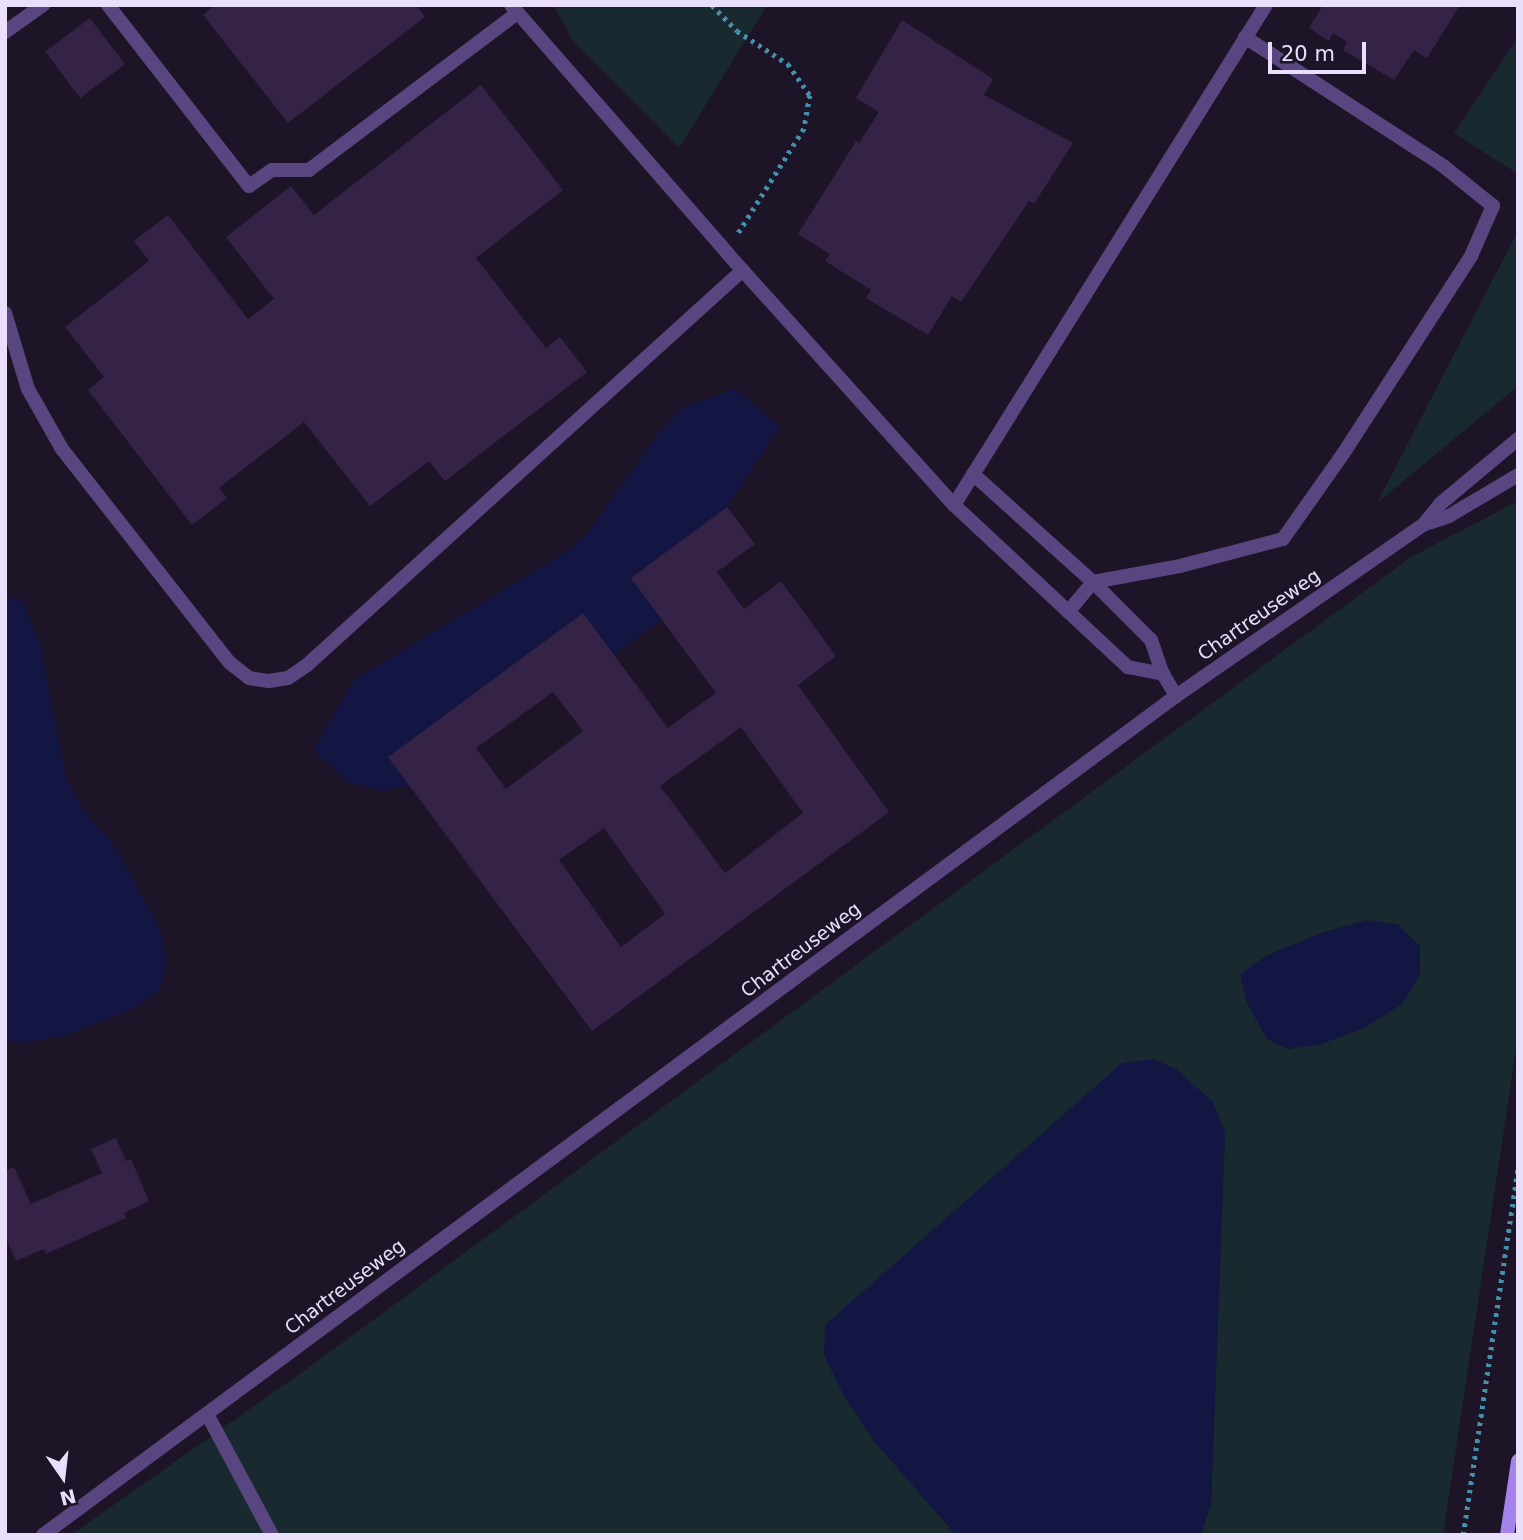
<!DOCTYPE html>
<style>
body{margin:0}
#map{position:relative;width:1523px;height:1540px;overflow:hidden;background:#1d1427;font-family:"DejaVu Sans",sans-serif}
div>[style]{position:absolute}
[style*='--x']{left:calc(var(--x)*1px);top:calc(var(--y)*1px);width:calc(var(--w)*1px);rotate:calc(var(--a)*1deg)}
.green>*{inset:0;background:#182a30}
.water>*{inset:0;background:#131642}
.building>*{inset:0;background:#342346;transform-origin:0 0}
.path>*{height:4.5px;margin-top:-2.25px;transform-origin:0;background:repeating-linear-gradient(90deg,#4292ab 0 3.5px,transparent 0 8.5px)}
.lane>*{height:14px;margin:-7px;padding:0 7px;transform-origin:7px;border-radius:7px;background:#594680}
.street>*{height:14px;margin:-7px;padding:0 7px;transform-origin:7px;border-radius:7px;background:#594680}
.secondary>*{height:14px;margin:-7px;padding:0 7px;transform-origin:7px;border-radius:7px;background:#a583ed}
span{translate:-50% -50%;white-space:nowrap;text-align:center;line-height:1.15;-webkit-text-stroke:5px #1d1427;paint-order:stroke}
.street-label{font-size:19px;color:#eadffa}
.frame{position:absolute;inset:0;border:7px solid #eadffa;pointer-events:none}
.north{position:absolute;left:28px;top:1442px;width:70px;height:70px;-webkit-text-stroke:5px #1d1427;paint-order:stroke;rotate:166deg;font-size:19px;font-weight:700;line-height:28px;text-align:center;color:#eadffa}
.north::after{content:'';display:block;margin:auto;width:24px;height:32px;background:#eadffa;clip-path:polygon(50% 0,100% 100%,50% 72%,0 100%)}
.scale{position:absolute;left:1268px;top:42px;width:98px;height:32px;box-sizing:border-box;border:4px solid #eadffa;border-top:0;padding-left:9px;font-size:21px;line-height:24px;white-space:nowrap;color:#eadffa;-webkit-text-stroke:5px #1d1427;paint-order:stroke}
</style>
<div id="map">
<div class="green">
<div style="clip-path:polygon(553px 5px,767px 5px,679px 148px,573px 41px)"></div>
<div style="clip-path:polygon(1518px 37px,1518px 174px,1454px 133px)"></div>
<div style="clip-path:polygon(1518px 231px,1518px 386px,1377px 503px)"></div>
<div style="clip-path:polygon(evenodd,1518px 501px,1518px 1036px,1443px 1535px,1201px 1535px,1211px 1502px,1225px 1133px,843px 1394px,875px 1442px,956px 1535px,71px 1535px,308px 1368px,1411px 557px,1518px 501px,1367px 920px,1398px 925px,1366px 1027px,1321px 1044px,1288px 1049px,1266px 956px,1322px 933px,1367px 920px)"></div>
</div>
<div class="water">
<div style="clip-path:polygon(735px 389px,780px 427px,727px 507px,631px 577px,662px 620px,614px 655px,583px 613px,409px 785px,384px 791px,350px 783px,313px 751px,354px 680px,569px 550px,589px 531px,660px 431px,683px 407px)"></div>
<div style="clip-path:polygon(5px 596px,22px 601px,39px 640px,66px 778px,83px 810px,114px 845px,142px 896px,160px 928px,167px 964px,159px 991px,131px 1010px,64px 1036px,22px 1043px,5px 1040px)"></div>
<div style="clip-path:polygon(1367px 920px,1398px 925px,1420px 946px,1420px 975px,1402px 1004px,1366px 1027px,1321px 1044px,1288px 1049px,1267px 1039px,1247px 1003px,1240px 974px,1266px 956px,1322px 933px)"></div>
<div style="clip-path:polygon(1153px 1059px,1176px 1069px,1213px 1102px,1225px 1133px,1211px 1503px,1201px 1535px,956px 1535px,875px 1442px,843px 1394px,824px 1355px,825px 1325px,1122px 1063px)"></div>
</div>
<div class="building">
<div style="clip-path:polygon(215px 5px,416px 5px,425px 17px,288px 123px,203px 15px)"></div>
<div style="clip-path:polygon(1323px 5px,1460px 5px,1427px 58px,1414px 50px,1394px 80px,1343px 50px,1347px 42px,1333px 33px,1329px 41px,1309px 28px)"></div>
<div style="left:90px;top:18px;width:58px;height:56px;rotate:53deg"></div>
<div style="clip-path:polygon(902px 20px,993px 79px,984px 95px,1073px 143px,1034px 204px,1029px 201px,961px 302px,952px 296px,928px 335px,866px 298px,871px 290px,825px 261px,830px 254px,798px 234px,856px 141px,859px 143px,879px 112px,856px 98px)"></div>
<div style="clip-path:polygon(481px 85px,563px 190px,476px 258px,546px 348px,560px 337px,587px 372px,445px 481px,429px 461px,370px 506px,304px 422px,219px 488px,227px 498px,192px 525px,88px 390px,104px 377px,65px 327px,149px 261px,134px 241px,168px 215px,248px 319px,274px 299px,226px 237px,291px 186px,314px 215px)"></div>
<div style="clip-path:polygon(evenodd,727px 507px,755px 544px,717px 572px,744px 609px,781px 581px,836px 656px,798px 685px,889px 812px,592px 1031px,388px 757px,583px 613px,668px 728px,716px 693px,631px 578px,727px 507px,553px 692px,583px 731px,506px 789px,476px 748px,553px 692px,727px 507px,741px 727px,803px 813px,725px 873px,660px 786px,741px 727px,727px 507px,604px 828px,665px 914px,621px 947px,559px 860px,604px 828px)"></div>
<div style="clip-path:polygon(116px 1138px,126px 1161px,131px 1159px,149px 1201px,124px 1213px,126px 1218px,46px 1254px,44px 1249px,16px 1261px,5px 1236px,5px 1171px,14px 1167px,31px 1204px,102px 1173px,91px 1149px)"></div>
</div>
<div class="path">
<div style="--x:712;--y:5;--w:36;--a:46"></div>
<div style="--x:737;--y:31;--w:61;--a:32.9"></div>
<div style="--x:788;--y:64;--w:38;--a:55"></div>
<div style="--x:810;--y:95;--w:35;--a:100"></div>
<div style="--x:804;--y:129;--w:124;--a:122.2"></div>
<div style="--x:1463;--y:1535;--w:370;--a:-81.5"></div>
</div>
<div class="lane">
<div style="--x:108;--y:5;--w:229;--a:52.1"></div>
<div style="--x:249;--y:186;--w:28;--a:-35"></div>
<div style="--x:272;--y:170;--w:37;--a:0"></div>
<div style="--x:309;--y:170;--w:261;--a:-37"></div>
<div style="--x:511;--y:5;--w:329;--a:48.9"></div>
<div style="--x:727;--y:253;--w:339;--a:48"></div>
<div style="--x:954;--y:505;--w:238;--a:43"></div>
<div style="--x:1128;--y:667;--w:36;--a:11"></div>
<div style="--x:1163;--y:674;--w:26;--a:59"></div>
<div style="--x:5;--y:32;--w:47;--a:-35.4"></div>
<div style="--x:5;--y:313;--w:79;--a:73.2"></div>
<div style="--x:28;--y:389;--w:69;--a:60.5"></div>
<div style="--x:62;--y:449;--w:272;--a:51.9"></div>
<div style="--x:230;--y:663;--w:24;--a:38"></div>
<div style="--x:249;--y:678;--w:20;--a:9"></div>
<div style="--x:269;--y:681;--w:19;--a:-9"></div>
<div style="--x:288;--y:678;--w:23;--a:-34"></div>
<div style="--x:307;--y:665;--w:588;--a:-42.18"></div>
<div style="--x:973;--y:474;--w:161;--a:42"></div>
<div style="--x:1093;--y:582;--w:82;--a:45"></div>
<div style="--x:1151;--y:640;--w:36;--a:71"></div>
<div style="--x:954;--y:505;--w:589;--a:-58.04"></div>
<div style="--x:1068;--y:612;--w:39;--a:-50"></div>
<div style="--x:1093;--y:582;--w:88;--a:-10.4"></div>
<div style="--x:1180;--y:566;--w:106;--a:-14.7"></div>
<div style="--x:1283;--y:539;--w:104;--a:-54.8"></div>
<div style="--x:1343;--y:454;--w:236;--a:-57.1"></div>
<div style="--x:1471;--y:256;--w:55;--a:-66.3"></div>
<div style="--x:1493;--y:206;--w:65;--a:-141.2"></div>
<div style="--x:1442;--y:165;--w:235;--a:-147"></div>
<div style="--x:207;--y:1414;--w:137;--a:61.8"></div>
</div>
<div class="street">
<div style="--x:1425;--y:524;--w:25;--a:-18"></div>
<div style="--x:1449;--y:516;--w:80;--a:-30.7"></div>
<div style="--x:43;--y:1535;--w:1410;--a:-36.52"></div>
<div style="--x:1176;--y:696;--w:302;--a:-34.7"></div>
<div style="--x:1424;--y:524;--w:26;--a:-51"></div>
<div style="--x:1440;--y:504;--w:102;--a:-39.8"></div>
</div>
<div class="secondary">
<div style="--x:1507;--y:1535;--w:75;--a:-81.5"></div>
</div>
<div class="street-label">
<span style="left:1259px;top:615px;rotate:-35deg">Chartreuseweg</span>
<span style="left:801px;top:950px;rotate:-37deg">Chartreuseweg</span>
<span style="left:345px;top:1287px;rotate:-37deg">Chartreuseweg</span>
</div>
<div class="frame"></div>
<div class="north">N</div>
<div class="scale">20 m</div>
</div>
